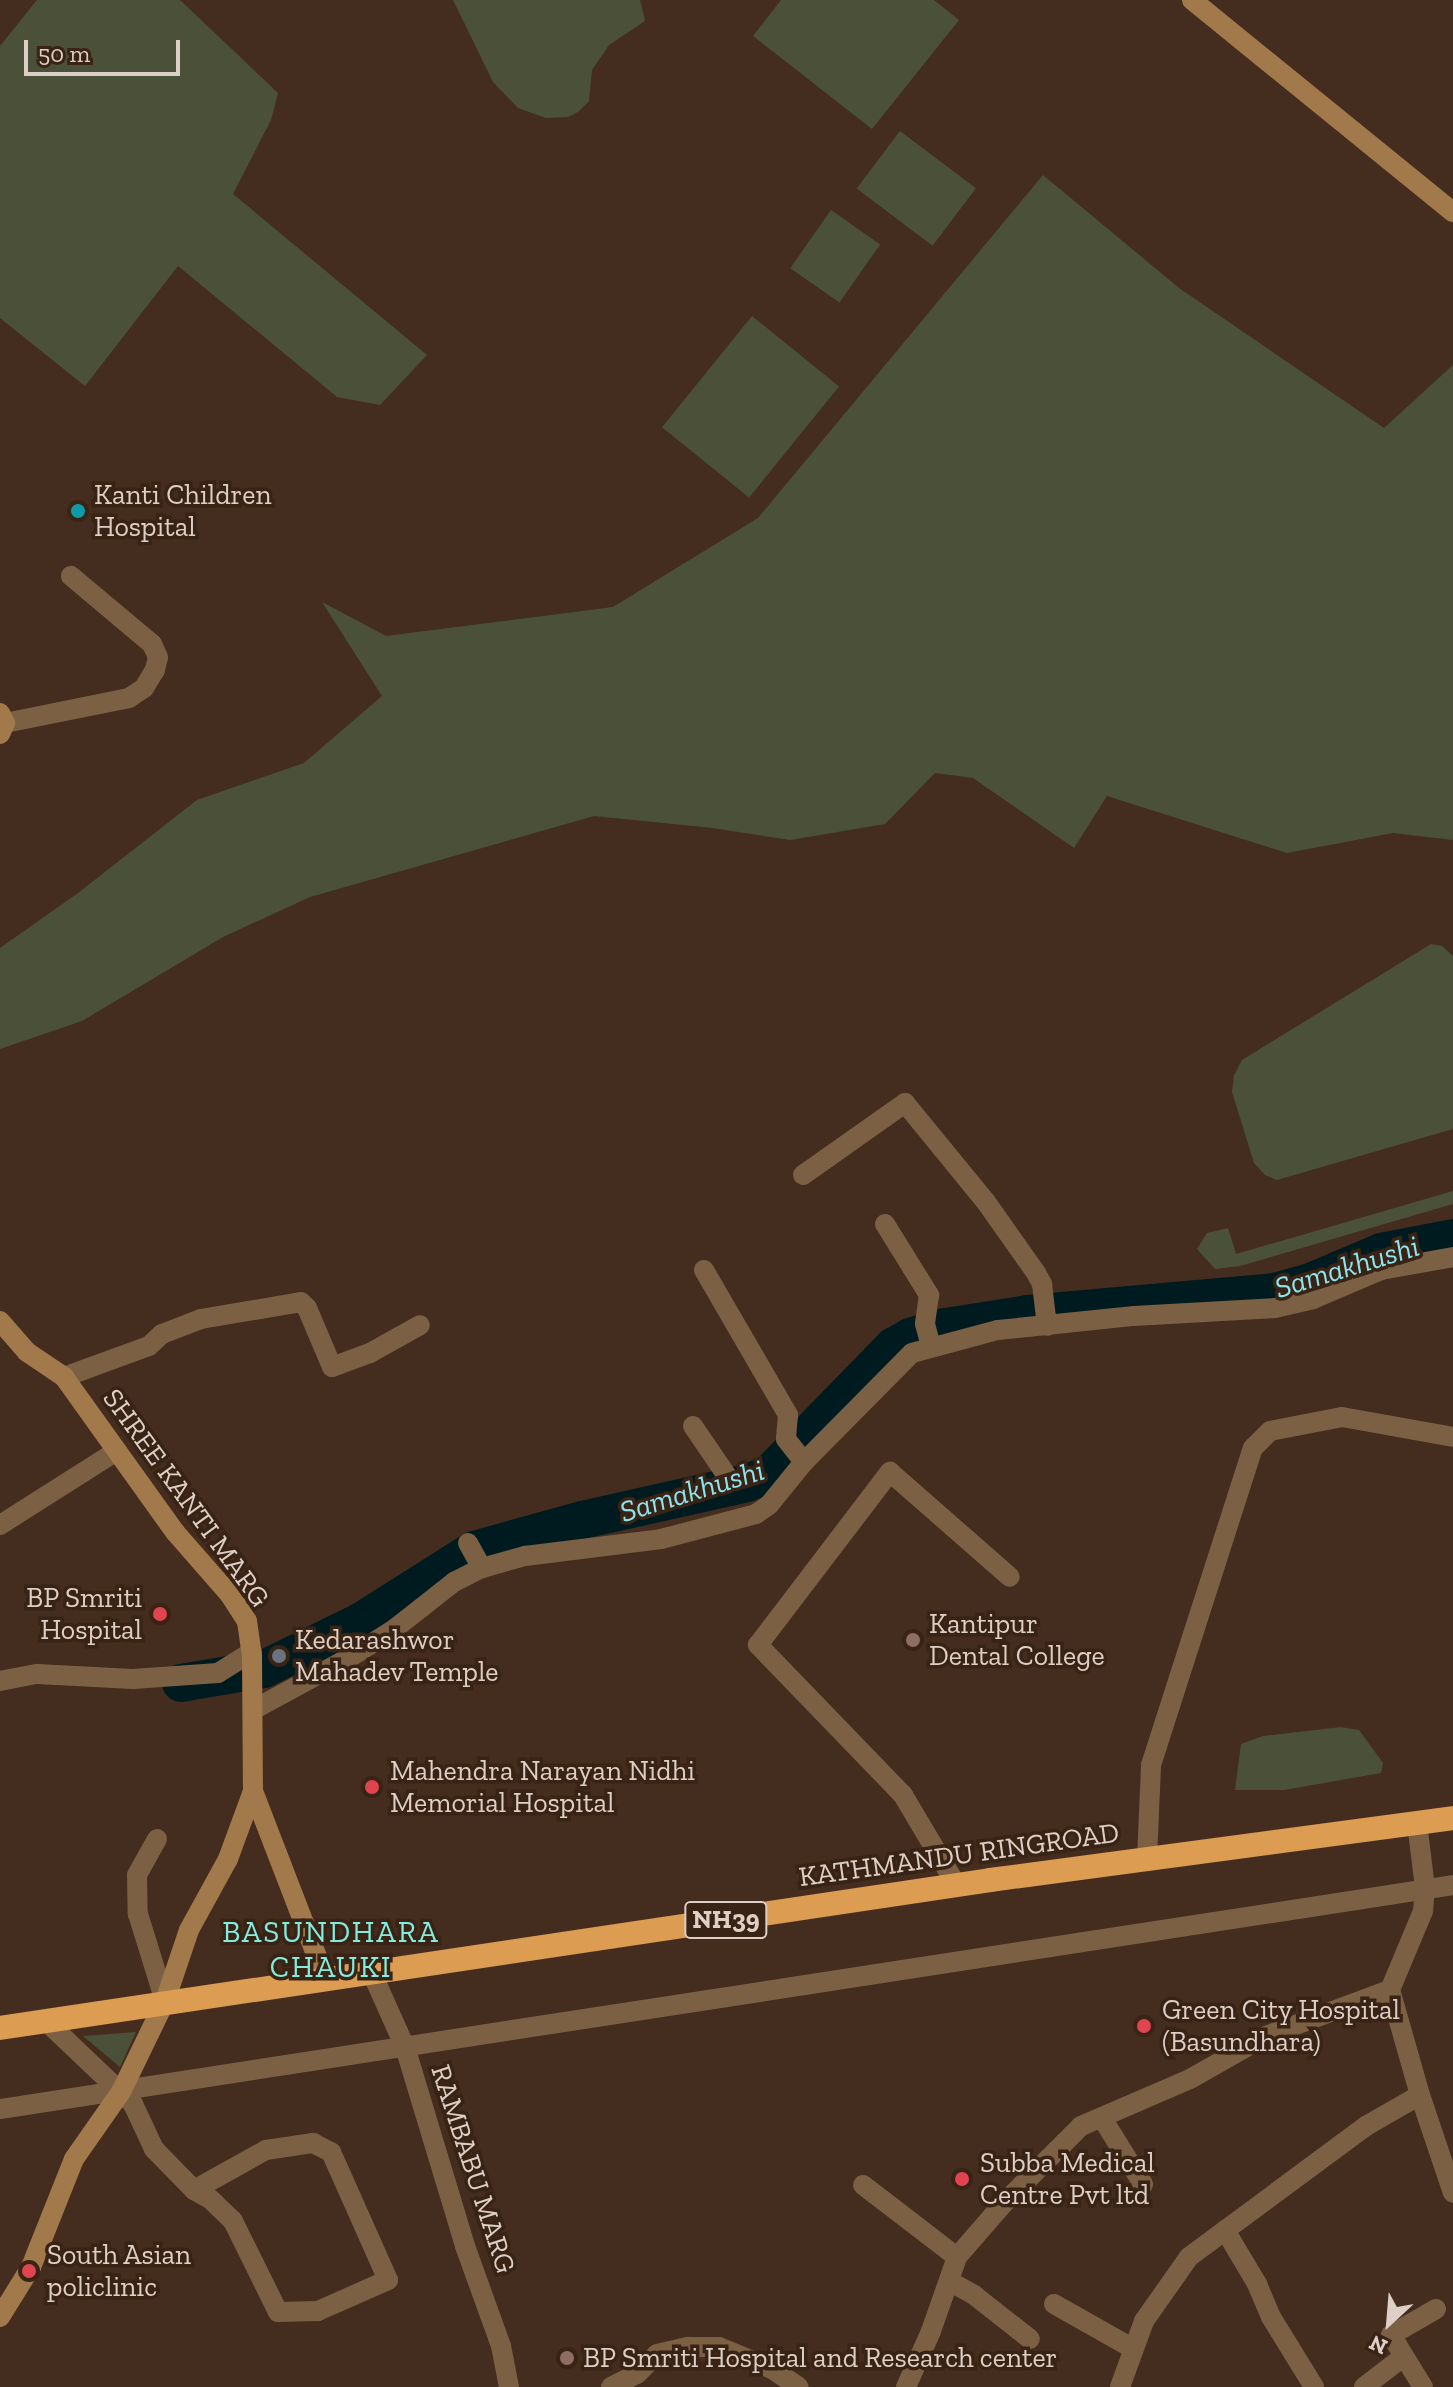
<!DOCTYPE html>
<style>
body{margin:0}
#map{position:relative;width:1453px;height:2387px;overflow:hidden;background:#442d1f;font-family:"Zilla Slab",serif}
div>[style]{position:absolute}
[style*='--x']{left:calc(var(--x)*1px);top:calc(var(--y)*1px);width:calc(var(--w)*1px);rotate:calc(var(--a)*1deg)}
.green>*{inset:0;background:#4a5138;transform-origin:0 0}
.river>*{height:38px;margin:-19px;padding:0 19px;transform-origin:19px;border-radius:19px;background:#001b1f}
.street>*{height:20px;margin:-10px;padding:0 10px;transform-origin:10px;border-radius:10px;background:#7b6044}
.secondary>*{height:20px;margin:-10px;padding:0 10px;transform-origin:10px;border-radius:10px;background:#a2794b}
.highway>*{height:24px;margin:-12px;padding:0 12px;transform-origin:12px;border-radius:12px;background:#dc9c52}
.dots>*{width:22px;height:22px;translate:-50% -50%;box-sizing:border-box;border:4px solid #392315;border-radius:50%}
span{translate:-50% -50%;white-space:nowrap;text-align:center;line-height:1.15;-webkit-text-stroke:7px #392315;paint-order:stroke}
.shield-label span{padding:2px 6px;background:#392315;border:2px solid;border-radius:6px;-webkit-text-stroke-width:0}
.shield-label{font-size:26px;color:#decfc6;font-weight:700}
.poi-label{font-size:28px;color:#decfc6}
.left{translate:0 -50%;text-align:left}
.right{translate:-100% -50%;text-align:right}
.street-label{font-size:28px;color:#decfc6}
.water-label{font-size:30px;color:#8ce6f2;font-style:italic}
.neighbourhood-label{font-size:30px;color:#84ecdc;letter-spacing:2px}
.north{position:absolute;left:1349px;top:2283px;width:80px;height:80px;-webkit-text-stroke:6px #392315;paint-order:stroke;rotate:206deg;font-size:22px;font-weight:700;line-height:32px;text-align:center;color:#decfc6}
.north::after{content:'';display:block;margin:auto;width:28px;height:36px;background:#decfc6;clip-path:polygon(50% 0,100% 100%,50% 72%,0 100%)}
.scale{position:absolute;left:24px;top:40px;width:156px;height:36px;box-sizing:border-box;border:4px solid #decfc6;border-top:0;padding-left:10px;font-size:24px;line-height:28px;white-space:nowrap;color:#decfc6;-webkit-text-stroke:6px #392315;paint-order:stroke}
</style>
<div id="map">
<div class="green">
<div style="clip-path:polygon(37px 0,180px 0,278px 93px,271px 120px,233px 194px,427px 355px,380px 405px,337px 397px,178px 266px,85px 386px,0 318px,0 46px)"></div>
<div style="clip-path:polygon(453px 0,640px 0,645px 21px,609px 45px,592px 70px,589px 101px,578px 112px,568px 117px,546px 118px,518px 108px,493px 82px)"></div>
<div style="clip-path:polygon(781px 0,934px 0,959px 20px,872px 129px,753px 36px)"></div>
<div style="left:900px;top:131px;width:95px;height:72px;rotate:37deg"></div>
<div style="clip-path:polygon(1043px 175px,1179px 288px,1384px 428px,1453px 365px,1453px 840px,1393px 833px,1287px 853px,1107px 796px,1074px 848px,973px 778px,935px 773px,885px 824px,790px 840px,713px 828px,594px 816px,310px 897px,223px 937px,82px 1021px,0 1049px,0 948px,78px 893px,197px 800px,304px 763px,382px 696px,322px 602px,386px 636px,613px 607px,758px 518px)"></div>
<div style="left:831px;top:210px;width:60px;height:71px;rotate:35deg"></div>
<div style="left:752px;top:316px;width:112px;height:143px;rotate:39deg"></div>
<div style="clip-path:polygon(1431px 944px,1442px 946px,1453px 956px,1453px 1129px,1277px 1180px,1265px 1175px,1254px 1163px,1232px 1092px,1234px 1075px,1242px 1060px)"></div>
<div style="clip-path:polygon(1453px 1191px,1453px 1204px,1240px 1266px,1215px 1269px,1197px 1249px,1207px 1233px,1228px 1228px,1236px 1254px)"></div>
<div style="clip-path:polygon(1341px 1727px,1359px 1730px,1383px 1763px,1381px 1773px,1284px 1790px,1235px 1790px,1241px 1744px,1263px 1736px)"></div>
<div style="clip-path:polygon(136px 2032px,120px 2067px,83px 2036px,84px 2036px)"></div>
</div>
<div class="river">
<div style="--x:181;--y:1683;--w:84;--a:-9.6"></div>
<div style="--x:264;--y:1669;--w:107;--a:-26.1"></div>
<div style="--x:360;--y:1622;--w:135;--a:-32.3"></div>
<div style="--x:474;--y:1550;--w:112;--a:-15.5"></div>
<div style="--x:582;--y:1520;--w:169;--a:-12.6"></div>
<div style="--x:747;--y:1483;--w:24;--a:-22"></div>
<div style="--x:769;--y:1474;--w:179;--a:-45.7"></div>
<div style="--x:894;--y:1346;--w:18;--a:-29"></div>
<div style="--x:910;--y:1337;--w:30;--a:-17"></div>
<div style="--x:939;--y:1328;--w:90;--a:-8.9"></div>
<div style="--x:1028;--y:1314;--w:247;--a:-5.1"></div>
<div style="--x:1274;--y:1292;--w:35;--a:-15"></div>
<div style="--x:1308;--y:1283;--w:79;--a:-23"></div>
<div style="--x:1381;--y:1252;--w:73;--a:-11"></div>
</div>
<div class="street">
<div style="--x:5;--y:723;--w:126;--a:-11.4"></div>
<div style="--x:129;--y:698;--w:18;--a:-34"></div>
<div style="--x:144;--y:688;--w:21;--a:-59"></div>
<div style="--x:155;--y:670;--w:13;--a:-77"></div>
<div style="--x:158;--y:657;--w:14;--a:-115"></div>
<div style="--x:152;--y:644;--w:106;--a:-140"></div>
<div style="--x:803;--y:1175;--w:125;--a:-35.2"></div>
<div style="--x:905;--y:1103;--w:128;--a:50.7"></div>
<div style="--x:986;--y:1202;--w:87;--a:54.8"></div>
<div style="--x:1036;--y:1273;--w:13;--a:61"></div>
<div style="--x:1042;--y:1284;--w:42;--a:83.2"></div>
<div style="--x:885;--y:1224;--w:84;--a:58.2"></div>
<div style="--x:929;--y:1295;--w:29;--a:98"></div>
<div style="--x:925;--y:1324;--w:23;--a:75"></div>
<div style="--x:704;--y:1270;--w:168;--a:59.9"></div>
<div style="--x:788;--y:1415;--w:24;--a:95"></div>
<div style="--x:786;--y:1439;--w:29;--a:52"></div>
<div style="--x:64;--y:1377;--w:90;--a:-20"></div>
<div style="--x:149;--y:1346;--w:18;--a:-43"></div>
<div style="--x:162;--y:1334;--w:42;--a:-21"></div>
<div style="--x:201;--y:1319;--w:101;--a:-9.6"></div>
<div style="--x:301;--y:1302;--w:8;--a:45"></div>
<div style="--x:307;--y:1308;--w:64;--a:67"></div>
<div style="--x:332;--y:1367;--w:40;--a:-20.2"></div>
<div style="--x:370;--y:1353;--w:57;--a:-29.2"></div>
<div style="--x:693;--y:1426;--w:64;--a:55.8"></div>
<div style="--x:0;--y:1525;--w:136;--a:-32.4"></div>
<div style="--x:468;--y:1543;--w:29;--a:61"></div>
<div style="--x:0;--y:1681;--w:38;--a:-11"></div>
<div style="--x:37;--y:1674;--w:96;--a:3"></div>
<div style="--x:133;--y:1679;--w:85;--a:-4"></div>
<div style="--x:218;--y:1673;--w:40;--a:-32"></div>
<div style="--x:253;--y:1710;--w:113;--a:-28.6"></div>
<div style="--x:352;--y:1656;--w:49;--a:-32.4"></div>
<div style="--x:393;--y:1630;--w:78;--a:-38.2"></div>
<div style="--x:454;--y:1582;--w:31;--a:-27"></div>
<div style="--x:482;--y:1568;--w:45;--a:-15.6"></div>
<div style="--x:525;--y:1556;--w:137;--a:-7.1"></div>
<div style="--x:661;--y:1539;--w:98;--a:-14.7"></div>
<div style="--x:756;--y:1514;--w:16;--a:-35"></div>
<div style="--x:769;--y:1505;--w:55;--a:-50.9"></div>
<div style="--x:804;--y:1462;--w:153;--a:-45.3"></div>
<div style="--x:912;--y:1353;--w:89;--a:-15"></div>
<div style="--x:998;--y:1330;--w:137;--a:-5.9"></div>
<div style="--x:1134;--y:1316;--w:141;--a:-3.2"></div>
<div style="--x:1275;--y:1308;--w:39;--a:-13"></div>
<div style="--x:1313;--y:1299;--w:74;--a:-23.1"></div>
<div style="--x:1381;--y:1270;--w:73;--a:-10.2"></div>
<div style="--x:157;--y:1839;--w:41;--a:119.1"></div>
<div style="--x:137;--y:1875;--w:39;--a:89"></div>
<div style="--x:138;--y:1914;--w:91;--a:72.8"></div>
<div style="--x:1147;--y:1858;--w:93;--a:-87.5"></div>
<div style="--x:1151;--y:1765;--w:333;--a:-72.2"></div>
<div style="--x:1253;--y:1448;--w:24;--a:-45"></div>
<div style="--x:1270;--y:1431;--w:73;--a:-11"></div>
<div style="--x:1342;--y:1417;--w:113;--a:10.2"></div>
<div style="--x:957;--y:1886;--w:106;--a:-120.7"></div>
<div style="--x:903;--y:1795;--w:209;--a:-134"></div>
<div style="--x:758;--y:1645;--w:218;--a:-52.7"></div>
<div style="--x:890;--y:1472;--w:159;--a:41.2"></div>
<div style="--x:371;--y:1971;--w:83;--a:65.9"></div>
<div style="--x:405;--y:2047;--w:208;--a:73.2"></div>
<div style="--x:465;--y:2246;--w:106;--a:70.2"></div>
<div style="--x:501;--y:2346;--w:42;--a:79"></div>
<div style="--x:47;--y:2022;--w:119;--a:43.6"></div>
<div style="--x:133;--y:2104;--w:50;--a:65"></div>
<div style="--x:154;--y:2149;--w:57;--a:45.7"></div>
<div style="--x:194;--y:2190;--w:82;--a:-29.1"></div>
<div style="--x:266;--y:2150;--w:48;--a:-8.5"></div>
<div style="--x:313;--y:2143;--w:20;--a:27"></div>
<div style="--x:331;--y:2152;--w:140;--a:66"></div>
<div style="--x:388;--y:2280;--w:77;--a:156.1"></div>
<div style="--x:318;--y:2311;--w:40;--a:178.6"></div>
<div style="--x:278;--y:2312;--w:102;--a:-116.3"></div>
<div style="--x:233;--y:2221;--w:32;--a:-136"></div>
<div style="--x:210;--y:2199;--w:18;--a:-151"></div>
<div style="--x:1420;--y:2095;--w:103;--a:71.4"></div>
<div style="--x:0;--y:2109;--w:1470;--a:-8.76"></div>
<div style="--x:1102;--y:2118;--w:78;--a:58.2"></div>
<div style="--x:863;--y:2185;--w:118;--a:37.5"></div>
<div style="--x:1225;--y:2230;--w:63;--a:59.3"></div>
<div style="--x:1257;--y:2284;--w:36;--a:67"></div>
<div style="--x:1271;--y:2317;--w:82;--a:58.4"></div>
<div style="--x:949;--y:2281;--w:29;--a:29"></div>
<div style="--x:974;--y:2295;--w:71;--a:38.2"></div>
<div style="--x:1054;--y:2304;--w:90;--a:29.4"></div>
<div style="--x:611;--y:2387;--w:29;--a:-27"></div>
<div style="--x:637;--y:2374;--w:28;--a:-45"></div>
<div style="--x:657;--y:2354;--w:32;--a:-13"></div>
<div style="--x:688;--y:2347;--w:31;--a:0"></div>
<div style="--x:719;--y:2347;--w:57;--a:22.5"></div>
<div style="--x:772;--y:2369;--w:32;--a:34"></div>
<div style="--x:906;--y:2387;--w:61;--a:-65.9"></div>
<div style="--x:931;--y:2331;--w:78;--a:-70.6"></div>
<div style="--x:957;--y:2257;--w:70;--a:-49"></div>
<div style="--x:1003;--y:2204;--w:110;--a:-45"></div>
<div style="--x:1081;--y:2126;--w:119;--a:-23.3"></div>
<div style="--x:1190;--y:2079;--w:87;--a:-29.5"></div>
<div style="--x:1266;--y:2036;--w:132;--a:-20.4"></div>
<div style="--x:1390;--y:1990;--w:86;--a:-67.3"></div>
<div style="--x:1423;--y:1911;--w:23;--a:-85"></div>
<div style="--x:1425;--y:1888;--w:65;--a:-97"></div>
<div style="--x:1120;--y:2387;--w:70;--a:-70"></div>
<div style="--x:1144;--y:2321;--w:78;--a:-54.9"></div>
<div style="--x:1189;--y:2257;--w:220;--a:-36.5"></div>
<div style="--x:1366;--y:2126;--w:62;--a:-29.9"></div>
<div style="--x:1420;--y:2095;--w:109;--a:-105.9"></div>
<div style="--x:1364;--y:2387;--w:49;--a:-37.6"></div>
<div style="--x:1423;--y:2387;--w:61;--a:-121.6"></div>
<div style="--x:1391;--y:2335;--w:52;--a:-30"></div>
</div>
<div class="secondary">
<div style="--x:1192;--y:0;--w:336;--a:39.1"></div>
<div style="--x:0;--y:713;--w:11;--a:63"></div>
<div style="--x:5;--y:723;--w:12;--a:114"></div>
<div style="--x:0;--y:1321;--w:41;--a:48.9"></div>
<div style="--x:27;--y:1352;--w:45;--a:34"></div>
<div style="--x:64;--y:1377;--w:191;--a:54.4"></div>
<div style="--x:175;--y:1532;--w:84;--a:48.9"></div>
<div style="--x:230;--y:1595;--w:31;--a:57"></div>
<div style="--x:247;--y:1621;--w:34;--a:82"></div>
<div style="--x:252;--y:1655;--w:136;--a:89.6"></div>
<div style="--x:253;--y:1791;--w:200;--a:68.9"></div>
<div style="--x:0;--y:2317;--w:59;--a:-58.2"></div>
<div style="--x:31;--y:2267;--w:116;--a:-68.3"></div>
<div style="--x:74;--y:2159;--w:82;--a:-55"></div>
<div style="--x:121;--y:2092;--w:101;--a:-64.2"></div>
<div style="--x:165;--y:2001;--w:75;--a:-71.3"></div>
<div style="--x:189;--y:1930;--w:81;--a:-61.2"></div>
<div style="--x:228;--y:1859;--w:72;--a:-69.8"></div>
</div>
<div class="highway">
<div style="--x:0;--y:2028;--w:1001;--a:-8.5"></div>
<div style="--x:990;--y:1880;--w:467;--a:-7.6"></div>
</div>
<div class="dots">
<div style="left:78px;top:511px;background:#0f9aa8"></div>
<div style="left:160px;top:1614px;background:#e0444e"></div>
<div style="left:913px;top:1640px;background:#8d6e63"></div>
<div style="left:279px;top:1656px;background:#6b7280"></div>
<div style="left:372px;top:1787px;background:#e0444e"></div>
<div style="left:1144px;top:2026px;background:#e0444e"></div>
<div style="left:962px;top:2179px;background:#e0444e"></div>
<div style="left:29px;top:2271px;background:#e0444e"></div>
<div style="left:567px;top:2358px;background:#8d6e63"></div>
</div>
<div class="shield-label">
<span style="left:726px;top:1920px">NH39</span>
</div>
<div class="poi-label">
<span class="left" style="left:94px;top:511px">Kanti Children<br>Hospital</span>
<span class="right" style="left:142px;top:1614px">BP Smriti<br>Hospital</span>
<span class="left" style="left:929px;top:1640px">Kantipur<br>Dental College</span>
<span class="left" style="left:295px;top:1656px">Kedarashwor<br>Mahadev Temple</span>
<span class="left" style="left:390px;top:1787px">Mahendra Narayan Nidhi<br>Memorial Hospital</span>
<span class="left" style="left:1162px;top:2026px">Green City Hospital<br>(Basundhara)</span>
<span class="left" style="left:980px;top:2179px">Subba Medical<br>Centre Pvt ltd</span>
<span class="left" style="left:47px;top:2271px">South Asian<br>policlinic</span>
<span class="left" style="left:583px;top:2358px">BP Smriti Hospital and Research center</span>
</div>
<div class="street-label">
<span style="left:186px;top:1498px;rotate:54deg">SHREE KANTI MARG</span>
<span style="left:959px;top:1855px;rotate:-8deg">KATHMANDU RINGROAD</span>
<span style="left:473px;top:2169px;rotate:72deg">RAMBABU MARG</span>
</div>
<div class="water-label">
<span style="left:1347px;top:1267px;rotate:-17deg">Samakhushi</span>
<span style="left:692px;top:1491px;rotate:-17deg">Samakhushi</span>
</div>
<div class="neighbourhood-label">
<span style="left:331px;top:1949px">BASUNDHARA<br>CHAUKI</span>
</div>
<div class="north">N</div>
<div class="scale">50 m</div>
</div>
